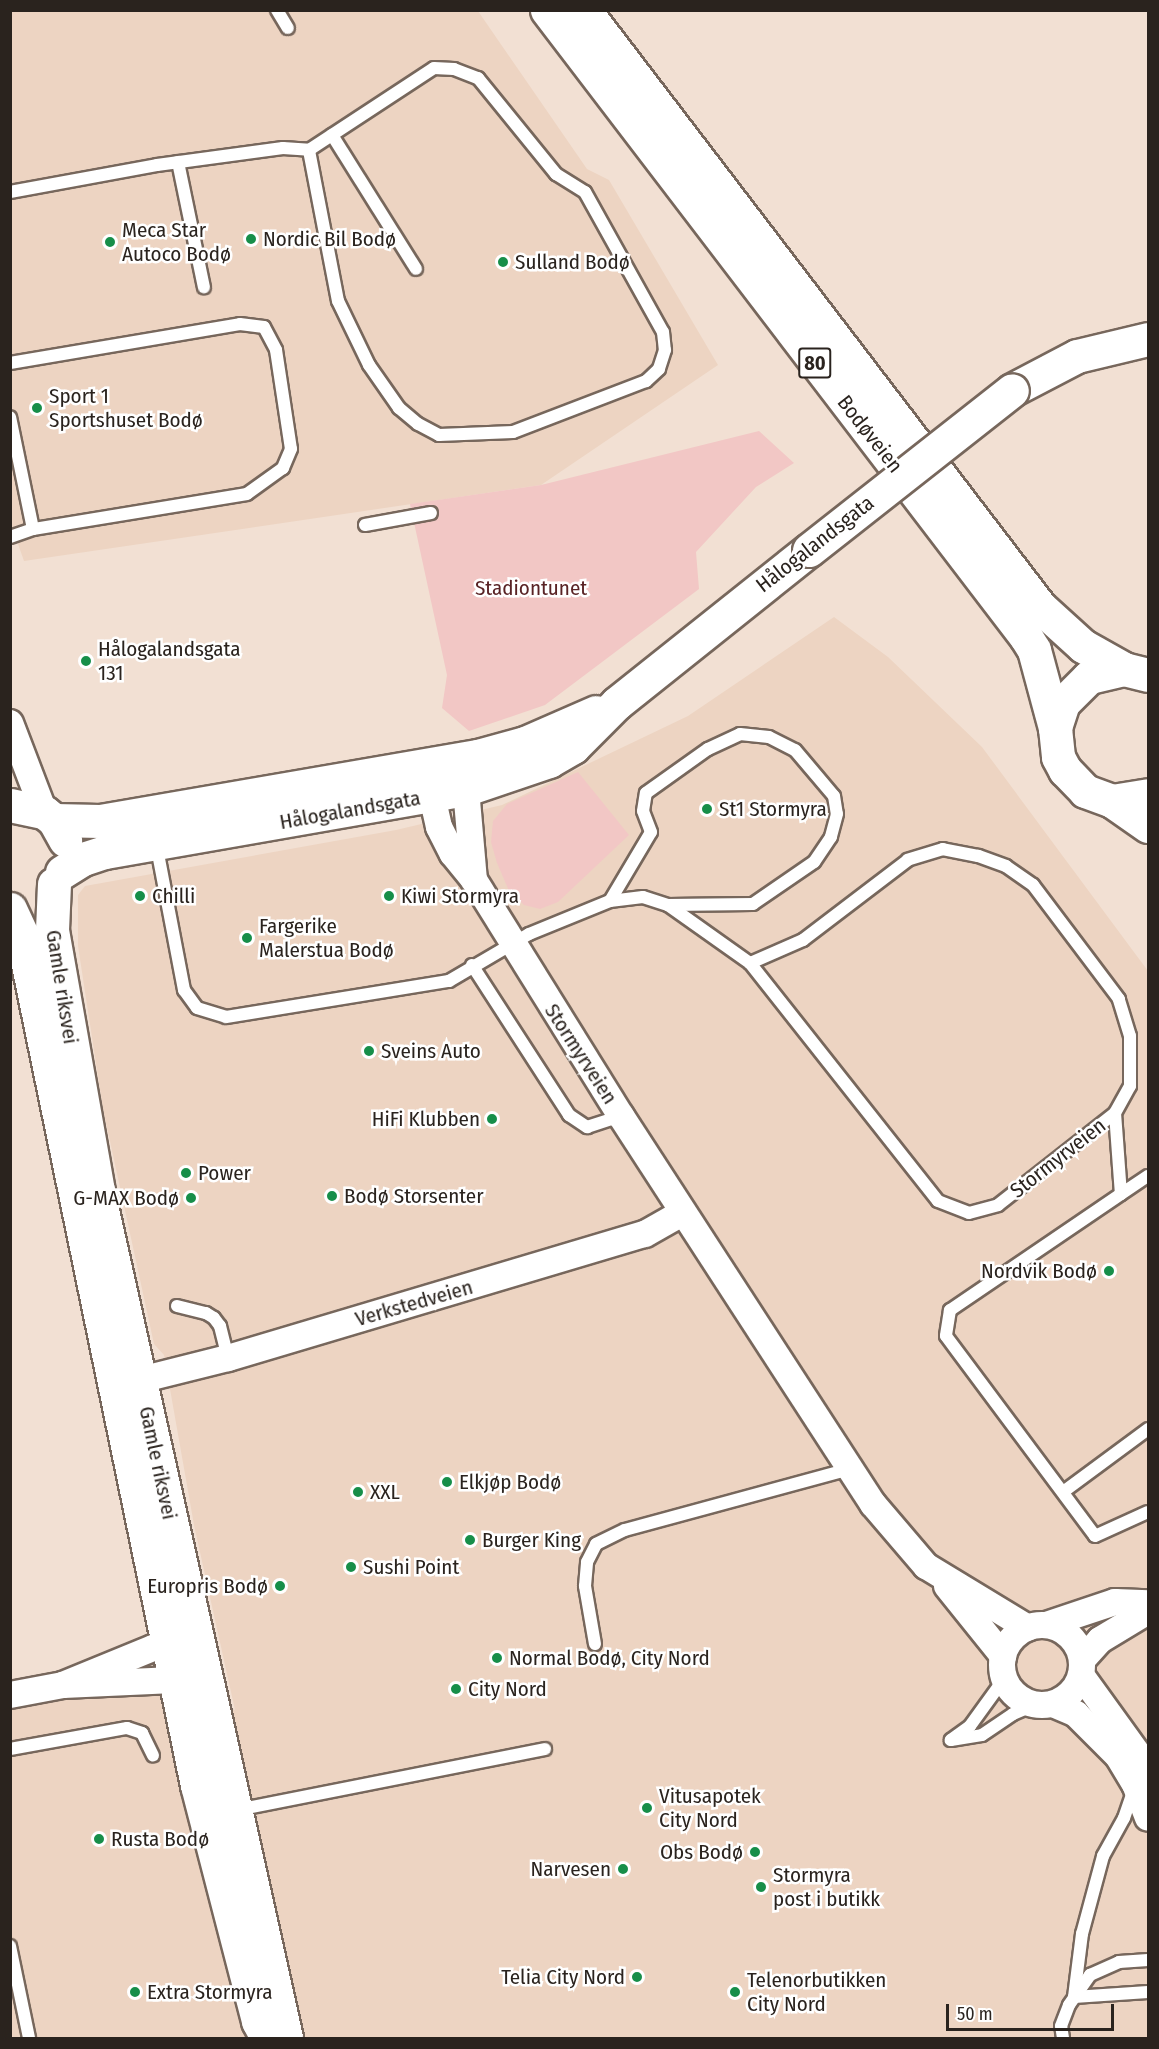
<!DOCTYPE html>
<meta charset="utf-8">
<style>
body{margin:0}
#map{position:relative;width:1159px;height:2049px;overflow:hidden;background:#f2e0d3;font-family:"Fira Sans Condensed",sans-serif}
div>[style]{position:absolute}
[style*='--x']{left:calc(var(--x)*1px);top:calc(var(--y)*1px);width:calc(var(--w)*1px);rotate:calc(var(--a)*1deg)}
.built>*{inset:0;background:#edd4c2}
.green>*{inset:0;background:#f2c7c5}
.roads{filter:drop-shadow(2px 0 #77675c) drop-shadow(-2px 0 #77675c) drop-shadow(0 2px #77675c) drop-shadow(0 -2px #77675c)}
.lane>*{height:12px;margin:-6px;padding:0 6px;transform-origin:6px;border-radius:6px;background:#fff}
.street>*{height:26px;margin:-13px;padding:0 13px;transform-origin:13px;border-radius:13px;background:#fff}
.street>.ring{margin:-13px;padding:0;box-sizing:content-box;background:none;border:26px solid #fff;border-radius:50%}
.secondary>*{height:33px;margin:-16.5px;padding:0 16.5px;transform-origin:16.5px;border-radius:16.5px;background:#fff}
.highway>*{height:33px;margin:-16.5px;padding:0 16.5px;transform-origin:16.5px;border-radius:16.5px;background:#fff}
.bridges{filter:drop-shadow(2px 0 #77675c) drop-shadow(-2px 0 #77675c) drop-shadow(0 2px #77675c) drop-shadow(0 -2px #77675c)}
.secondary-bridge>*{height:33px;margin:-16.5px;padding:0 16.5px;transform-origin:16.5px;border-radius:16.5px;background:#fff}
.dots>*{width:16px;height:16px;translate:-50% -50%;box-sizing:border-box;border:3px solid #fff;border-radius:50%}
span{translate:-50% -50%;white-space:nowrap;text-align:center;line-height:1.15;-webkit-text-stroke:5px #fff;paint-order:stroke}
.shield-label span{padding:2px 4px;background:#fff;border:2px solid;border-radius:4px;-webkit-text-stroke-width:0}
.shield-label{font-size:20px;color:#2a231e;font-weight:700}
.poi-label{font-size:21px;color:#2a231e}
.left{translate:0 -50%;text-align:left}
.right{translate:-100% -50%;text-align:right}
.street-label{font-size:21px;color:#2a231e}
.park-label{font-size:21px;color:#592325}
.frame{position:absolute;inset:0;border:12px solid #2a231e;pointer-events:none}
.scale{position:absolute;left:946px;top:2004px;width:168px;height:27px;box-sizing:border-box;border:3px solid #2a231e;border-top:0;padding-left:8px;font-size:18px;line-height:21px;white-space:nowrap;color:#2a231e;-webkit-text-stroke:4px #fff;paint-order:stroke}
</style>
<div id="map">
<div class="built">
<div style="clip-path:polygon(11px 11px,478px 11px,587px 169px,609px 180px,718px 365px,541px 485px,24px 561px,11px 524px)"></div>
<div style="clip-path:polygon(834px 617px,888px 657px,982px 747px,1148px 971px,1148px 2038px,11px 2038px,10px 1691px,139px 1675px,235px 1710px,194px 1525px,164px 1355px,154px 1344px,103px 1109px,78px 946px,78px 895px,85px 886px,396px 830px,502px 805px,688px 716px)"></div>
</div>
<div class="green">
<div style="clip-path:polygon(759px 431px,794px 463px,756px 487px,696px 552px,699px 589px,545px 705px,469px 731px,442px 708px,447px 675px,410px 504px,541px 485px)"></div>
<div style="clip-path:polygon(578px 772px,629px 835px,558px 902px,540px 909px,524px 905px,509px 891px,497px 863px,491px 842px,493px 821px,507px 804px)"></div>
</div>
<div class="roads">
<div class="lane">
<div style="--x:277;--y:10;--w:21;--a:59"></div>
<div style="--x:332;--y:135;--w:158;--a:57.9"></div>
<div style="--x:178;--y:162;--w:128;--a:78.3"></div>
<div style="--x:10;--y:192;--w:149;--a:-10.4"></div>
<div style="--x:157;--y:165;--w:127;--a:-7.7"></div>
<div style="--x:283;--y:148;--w:26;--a:4"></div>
<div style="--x:309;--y:150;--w:149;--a:-33.3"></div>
<div style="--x:434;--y:68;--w:20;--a:3"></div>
<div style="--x:454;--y:69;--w:26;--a:21"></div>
<div style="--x:478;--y:78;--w:124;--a:50.9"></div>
<div style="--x:556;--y:174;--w:34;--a:32"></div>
<div style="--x:585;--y:192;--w:160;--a:60.9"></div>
<div style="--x:663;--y:332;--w:18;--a:84"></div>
<div style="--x:665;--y:350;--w:20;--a:108"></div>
<div style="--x:659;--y:369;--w:18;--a:137"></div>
<div style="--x:646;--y:381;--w:142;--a:159"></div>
<div style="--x:513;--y:432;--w:74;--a:177.7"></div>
<div style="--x:439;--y:435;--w:24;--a:-152"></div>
<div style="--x:418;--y:424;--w:25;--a:-140"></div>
<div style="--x:399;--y:408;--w:52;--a:-124.9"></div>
<div style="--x:369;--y:365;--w:71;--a:-115.8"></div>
<div style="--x:338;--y:301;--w:154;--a:-100.9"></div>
<div style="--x:10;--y:363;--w:233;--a:-9.6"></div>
<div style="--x:240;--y:324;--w:24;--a:7"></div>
<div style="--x:264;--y:327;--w:26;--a:62"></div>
<div style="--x:276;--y:350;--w:100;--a:81.4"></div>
<div style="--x:291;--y:449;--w:21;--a:113"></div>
<div style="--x:283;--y:468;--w:44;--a:144.2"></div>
<div style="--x:247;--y:494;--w:217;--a:170.7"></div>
<div style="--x:33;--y:529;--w:114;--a:-101.6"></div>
<div style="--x:365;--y:525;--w:67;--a:-10.3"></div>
<div style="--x:10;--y:537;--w:24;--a:-19"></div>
<div style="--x:156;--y:843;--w:150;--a:79.2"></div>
<div style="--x:184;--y:990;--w:22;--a:54"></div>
<div style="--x:197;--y:1008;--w:30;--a:17"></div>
<div style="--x:226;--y:1017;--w:226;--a:-9.2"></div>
<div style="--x:449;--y:981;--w:93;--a:-30.4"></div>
<div style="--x:529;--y:934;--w:87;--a:-22.2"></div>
<div style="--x:610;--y:901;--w:33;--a:-7"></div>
<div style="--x:643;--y:897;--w:26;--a:18"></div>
<div style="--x:668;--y:905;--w:100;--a:35.3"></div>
<div style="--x:750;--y:963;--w:303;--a:51.7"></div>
<div style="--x:938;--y:1201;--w:33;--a:21"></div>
<div style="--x:969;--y:1213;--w:30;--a:-15"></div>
<div style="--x:998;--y:1205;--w:149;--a:-38.2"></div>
<div style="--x:1115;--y:1113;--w:31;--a:-61"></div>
<div style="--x:1130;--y:1086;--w:50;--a:-90"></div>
<div style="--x:1130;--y:1036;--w:39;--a:-107"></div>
<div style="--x:1119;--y:999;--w:143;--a:-127"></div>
<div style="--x:1033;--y:885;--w:33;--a:-145"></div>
<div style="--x:1006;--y:866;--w:30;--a:-160"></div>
<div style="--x:978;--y:856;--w:36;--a:-169"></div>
<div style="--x:943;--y:849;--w:37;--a:163"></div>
<div style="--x:908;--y:860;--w:132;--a:142.7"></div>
<div style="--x:803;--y:940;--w:58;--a:156.5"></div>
<div style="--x:610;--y:901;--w:80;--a:-59.3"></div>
<div style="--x:651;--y:832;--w:22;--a:-111"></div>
<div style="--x:643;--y:811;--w:18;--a:-81"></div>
<div style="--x:646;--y:793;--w:76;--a:-35.4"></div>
<div style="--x:708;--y:749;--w:35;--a:-25"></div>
<div style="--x:740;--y:734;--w:29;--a:6"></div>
<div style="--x:769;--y:737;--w:29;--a:27"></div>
<div style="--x:795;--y:750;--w:60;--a:49.7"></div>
<div style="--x:834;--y:796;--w:18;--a:81"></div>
<div style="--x:837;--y:814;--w:24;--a:105"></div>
<div style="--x:831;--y:837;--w:30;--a:124"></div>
<div style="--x:814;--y:862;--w:74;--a:145.5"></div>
<div style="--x:753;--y:904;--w:85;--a:179.3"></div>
<div style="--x:472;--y:965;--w:179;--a:57.1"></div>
<div style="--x:569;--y:1115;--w:22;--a:34"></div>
<div style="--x:587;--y:1127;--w:36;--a:-18"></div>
<div style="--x:1115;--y:1113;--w:81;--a:85.8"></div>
<div style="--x:1121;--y:1194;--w:207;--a:145.8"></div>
<div style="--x:950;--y:1310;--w:26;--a:99"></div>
<div style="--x:946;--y:1336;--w:249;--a:53.3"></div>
<div style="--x:1095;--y:1536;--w:58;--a:-24.4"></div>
<div style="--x:1121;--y:1194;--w:32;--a:-34"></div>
<div style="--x:177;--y:1306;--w:30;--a:14"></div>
<div style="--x:206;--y:1313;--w:9;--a:32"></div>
<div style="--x:214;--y:1318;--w:10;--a:53"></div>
<div style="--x:220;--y:1326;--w:33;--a:76"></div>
<div style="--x:1063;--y:1492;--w:106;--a:-36.5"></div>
<div style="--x:595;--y:1644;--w:59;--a:-99.8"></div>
<div style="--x:585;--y:1586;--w:24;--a:-85"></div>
<div style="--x:587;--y:1562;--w:20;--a:-63"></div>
<div style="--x:596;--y:1544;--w:32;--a:-26"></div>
<div style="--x:625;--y:1530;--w:233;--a:-15.2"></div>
<div style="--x:1004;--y:1679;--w:58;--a:125.9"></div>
<div style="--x:970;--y:1726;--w:24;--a:144"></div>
<div style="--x:951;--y:1740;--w:31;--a:-9"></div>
<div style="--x:982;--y:1735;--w:37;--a:-34"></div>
<div style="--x:1013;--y:1714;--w:23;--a:-23"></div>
<div style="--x:10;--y:1749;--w:119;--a:-10.2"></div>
<div style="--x:127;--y:1728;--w:16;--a:18"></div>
<div style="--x:142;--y:1733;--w:25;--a:64"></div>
<div style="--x:237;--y:1810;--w:314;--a:-11.2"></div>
<div style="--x:10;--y:1946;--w:94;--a:78.3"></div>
<div style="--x:1074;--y:1997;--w:64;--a:-82.8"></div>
<div style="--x:1082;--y:1934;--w:81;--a:-74.9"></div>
<div style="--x:1103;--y:1856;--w:43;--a:-61.1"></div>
<div style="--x:1124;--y:1818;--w:31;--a:-71"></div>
<div style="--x:1074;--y:1997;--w:74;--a:-3.9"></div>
<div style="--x:1063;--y:2038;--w:12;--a:-99"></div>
<div style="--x:1061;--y:2026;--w:22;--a:-69"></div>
<div style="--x:1069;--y:2005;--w:37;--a:-55"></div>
<div style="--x:1090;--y:1975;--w:32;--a:-24"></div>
<div style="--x:1119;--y:1962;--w:29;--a:-4"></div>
</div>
<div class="street">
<div style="--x:10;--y:723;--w:95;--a:69.1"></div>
<div style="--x:428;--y:778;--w:50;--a:77.3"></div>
<div style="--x:439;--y:827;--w:30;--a:63"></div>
<div style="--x:453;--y:854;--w:33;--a:51"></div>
<div style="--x:474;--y:880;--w:278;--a:58.1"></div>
<div style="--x:621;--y:1116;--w:463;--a:57"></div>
<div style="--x:873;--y:1504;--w:82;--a:49.5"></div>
<div style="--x:926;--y:1566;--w:119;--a:31.3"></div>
<div style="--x:451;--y:781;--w:17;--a:28"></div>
<div style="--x:466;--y:789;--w:91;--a:85"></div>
<div style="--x:140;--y:1380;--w:91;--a:-14"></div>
<div style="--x:228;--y:1358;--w:435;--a:-16.6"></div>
<div style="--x:645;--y:1234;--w:43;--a:-29.6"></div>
<div style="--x:947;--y:1586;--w:90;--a:51.3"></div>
<div style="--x:1046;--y:1625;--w:73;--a:-18.4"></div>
<div style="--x:1115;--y:1602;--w:33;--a:2"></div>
<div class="ring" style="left:1002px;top:1625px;width:54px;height:54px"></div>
<div style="--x:1082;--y:1660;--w:27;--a:-48"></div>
<div style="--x:1100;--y:1640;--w:56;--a:-31.1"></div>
<div style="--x:1081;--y:1675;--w:115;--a:54.2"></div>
<div style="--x:10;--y:1695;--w:54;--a:-10.7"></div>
<div style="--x:63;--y:1685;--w:111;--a:-2.6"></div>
<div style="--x:174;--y:1680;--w:32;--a:-34"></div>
<div style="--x:201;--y:1662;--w:35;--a:-153"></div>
<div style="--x:170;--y:1646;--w:17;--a:173"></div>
<div style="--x:153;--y:1648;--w:97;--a:157.7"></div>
<div style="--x:1053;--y:1704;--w:25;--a:23"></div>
<div style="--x:1076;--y:1714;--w:59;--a:45"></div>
<div style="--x:1118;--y:1756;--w:33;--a:59"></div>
<div style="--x:1135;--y:1784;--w:36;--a:69"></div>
</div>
<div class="secondary">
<div style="--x:1012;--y:390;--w:73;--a:-27.6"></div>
<div style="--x:1077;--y:356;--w:73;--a:-13.5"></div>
<div style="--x:10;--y:805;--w:35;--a:12"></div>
<div style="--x:44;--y:812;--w:13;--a:39"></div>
<div style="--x:54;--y:820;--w:23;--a:61"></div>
<div style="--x:54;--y:820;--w:46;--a:1.2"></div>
<div style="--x:100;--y:821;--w:384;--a:-9.8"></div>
<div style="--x:478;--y:756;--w:49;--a:-15.5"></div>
<div style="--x:525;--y:743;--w:77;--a:-23.6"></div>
<div style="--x:62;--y:872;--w:25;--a:-32"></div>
<div style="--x:83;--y:859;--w:23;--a:-18"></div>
<div style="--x:105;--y:852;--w:366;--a:-9.9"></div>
<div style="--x:466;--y:789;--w:88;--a:-18.6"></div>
<div style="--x:549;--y:761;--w:28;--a:-30"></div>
<div style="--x:573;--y:747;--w:62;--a:-45"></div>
<div style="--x:617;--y:703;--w:246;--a:-38.6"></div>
<div style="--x:54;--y:884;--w:46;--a:92.5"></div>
<div style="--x:52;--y:930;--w:275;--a:80"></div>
<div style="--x:100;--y:1201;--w:857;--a:77.47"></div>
<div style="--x:10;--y:909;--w:29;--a:65"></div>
<div style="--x:22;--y:935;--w:868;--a:78.37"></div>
<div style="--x:197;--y:1785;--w:244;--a:75.5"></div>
<div style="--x:258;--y:2021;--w:19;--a:62"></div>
</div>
<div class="highway">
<div style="--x:547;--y:10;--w:789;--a:52.62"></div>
<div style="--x:1026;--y:637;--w:15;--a:58"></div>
<div style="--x:1034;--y:650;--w:81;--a:74.9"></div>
<div style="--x:584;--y:10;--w:751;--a:52.63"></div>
<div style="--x:1040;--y:607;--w:58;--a:42.2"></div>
<div style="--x:1083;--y:646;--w:47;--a:29.3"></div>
<div style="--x:1148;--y:675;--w:25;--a:-166"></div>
<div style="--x:1124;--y:669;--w:36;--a:167"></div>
<div style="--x:1089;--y:677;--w:37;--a:135"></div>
<div style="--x:1063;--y:703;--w:26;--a:108"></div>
<div style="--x:1055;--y:728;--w:29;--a:84"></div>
<div style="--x:1058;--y:757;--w:15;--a:62"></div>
<div style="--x:1065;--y:770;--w:29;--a:46"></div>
<div style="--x:1085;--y:791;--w:29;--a:20"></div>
<div style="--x:1112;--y:801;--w:36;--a:-9"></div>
<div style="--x:1112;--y:801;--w:44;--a:34.8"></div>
</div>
</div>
<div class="bridges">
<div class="secondary-bridge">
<div style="--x:809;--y:550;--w:258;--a:-38.2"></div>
</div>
</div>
<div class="dots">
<div style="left:251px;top:239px;background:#178e49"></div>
<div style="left:110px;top:242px;background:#178e49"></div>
<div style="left:503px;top:262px;background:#178e49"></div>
<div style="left:37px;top:408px;background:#178e49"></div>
<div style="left:86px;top:661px;background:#178e49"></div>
<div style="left:707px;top:809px;background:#178e49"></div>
<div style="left:140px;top:896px;background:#178e49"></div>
<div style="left:389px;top:896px;background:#178e49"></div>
<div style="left:247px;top:938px;background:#178e49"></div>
<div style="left:369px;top:1051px;background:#178e49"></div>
<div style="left:492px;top:1119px;background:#178e49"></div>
<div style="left:186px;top:1173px;background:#178e49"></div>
<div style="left:332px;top:1196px;background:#178e49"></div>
<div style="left:191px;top:1198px;background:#178e49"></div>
<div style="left:1109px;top:1271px;background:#178e49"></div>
<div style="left:447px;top:1482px;background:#178e49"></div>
<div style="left:358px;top:1492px;background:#178e49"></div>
<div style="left:470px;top:1540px;background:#178e49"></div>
<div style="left:351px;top:1567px;background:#178e49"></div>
<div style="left:280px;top:1586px;background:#178e49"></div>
<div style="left:497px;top:1658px;background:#178e49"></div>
<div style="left:456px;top:1689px;background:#178e49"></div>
<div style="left:647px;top:1808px;background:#178e49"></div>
<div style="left:99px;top:1839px;background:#178e49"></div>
<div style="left:755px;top:1852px;background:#178e49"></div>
<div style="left:623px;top:1869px;background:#178e49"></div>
<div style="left:761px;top:1887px;background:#178e49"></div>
<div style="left:637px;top:1977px;background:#178e49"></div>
<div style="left:135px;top:1992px;background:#178e49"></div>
<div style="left:735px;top:1992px;background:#178e49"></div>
</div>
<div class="shield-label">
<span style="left:815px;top:363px">80</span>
</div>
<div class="poi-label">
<span class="left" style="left:122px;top:242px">Meca Star<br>Autoco Bodø</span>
<span class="left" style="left:263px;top:239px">Nordic Bil Bodø</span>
<span class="left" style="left:515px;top:262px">Sulland Bodø</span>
<span class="left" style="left:49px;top:408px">Sport 1<br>Sportshuset Bodø</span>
<span class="left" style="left:98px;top:661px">Hålogalandsgata<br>131</span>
<span class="left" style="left:719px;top:809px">St1 Stormyra</span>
<span class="left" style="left:152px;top:896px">Chilli</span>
<span class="left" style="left:401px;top:896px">Kiwi Stormyra</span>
<span class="left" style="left:259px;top:938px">Fargerike<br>Malerstua Bodø</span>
<span class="left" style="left:381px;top:1051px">Sveins Auto</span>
<span class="right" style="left:480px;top:1119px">HiFi Klubben</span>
<span class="left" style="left:198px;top:1173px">Power</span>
<span class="left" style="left:344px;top:1196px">Bodø Storsenter</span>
<span class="right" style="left:179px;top:1198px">G-MAX Bodø</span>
<span class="right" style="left:1097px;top:1271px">Nordvik Bodø</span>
<span class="left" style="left:459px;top:1482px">Elkjøp Bodø</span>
<span class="left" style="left:370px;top:1492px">XXL</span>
<span class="left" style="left:482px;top:1540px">Burger King</span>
<span class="left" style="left:363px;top:1567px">Sushi Point</span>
<span class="right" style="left:268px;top:1586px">Europris Bodø</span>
<span class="left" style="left:509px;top:1658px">Normal Bodø, City Nord</span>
<span class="left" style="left:468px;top:1689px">City Nord</span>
<span class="left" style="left:659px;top:1808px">Vitusapotek<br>City Nord</span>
<span class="left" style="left:111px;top:1839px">Rusta Bodø</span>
<span class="right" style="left:743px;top:1852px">Obs Bodø</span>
<span class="right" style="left:611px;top:1869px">Narvesen</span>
<span class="left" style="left:773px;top:1887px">Stormyra<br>post i butikk</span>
<span class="right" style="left:625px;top:1977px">Telia City Nord</span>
<span class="left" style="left:747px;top:1992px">Telenorbutikken<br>City Nord</span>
<span class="left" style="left:147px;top:1992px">Extra Stormyra</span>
</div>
<div class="street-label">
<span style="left:870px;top:434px;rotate:52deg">Bodøveien</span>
<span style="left:815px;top:544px;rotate:-38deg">Hålogalandsgata</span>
<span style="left:350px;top:810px;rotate:-10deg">Hålogalandsgata</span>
<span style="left:62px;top:987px;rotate:81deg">Gamle riksvei</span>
<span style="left:581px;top:1054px;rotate:57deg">Stormyrveien</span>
<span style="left:1058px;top:1158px;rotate:-38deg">Stormyrveien</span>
<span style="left:414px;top:1303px;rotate:-16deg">Verkstedveien</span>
<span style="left:158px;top:1463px;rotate:78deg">Gamle riksvei</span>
</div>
<div class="park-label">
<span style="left:531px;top:588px">Stadiontunet</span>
</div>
<div class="frame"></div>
<div class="scale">50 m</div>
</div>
